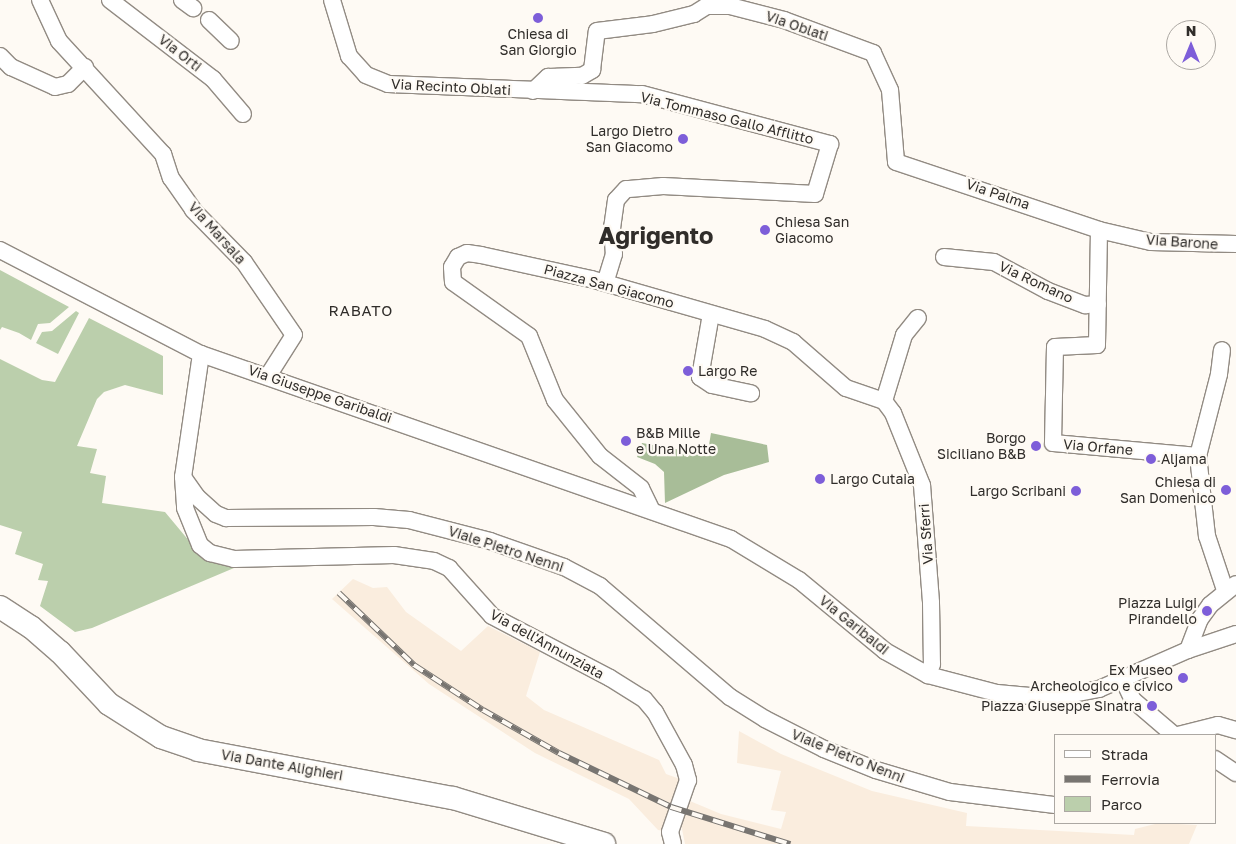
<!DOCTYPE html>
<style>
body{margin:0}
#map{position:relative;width:1236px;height:844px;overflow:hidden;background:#fefaf4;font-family:"Golos Text",sans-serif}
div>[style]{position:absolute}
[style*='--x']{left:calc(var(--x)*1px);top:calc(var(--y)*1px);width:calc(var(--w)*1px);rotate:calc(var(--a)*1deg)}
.built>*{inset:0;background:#faedde}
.green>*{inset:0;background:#bbcfac}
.forest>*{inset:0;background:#a8bd98}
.roads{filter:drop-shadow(1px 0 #928b83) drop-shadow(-1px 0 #928b83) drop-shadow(0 1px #928b83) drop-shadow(0 -1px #928b83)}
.street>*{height:16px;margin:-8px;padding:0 8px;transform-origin:8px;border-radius:8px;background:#fff}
.secondary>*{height:22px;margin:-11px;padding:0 11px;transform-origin:11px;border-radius:11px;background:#fff}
.rail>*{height:5.5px;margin-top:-2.75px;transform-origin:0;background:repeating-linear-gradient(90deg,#fefaf4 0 11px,#787571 0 22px);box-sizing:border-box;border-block:1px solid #787571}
.dots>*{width:14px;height:14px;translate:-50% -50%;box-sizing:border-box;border:2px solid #fefaf4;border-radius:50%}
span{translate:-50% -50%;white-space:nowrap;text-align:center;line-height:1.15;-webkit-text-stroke:4.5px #fefaf4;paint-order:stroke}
.street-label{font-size:14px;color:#302d2a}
.poi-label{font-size:14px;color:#302d2a}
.right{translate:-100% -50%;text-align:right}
.left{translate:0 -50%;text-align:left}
.neighbourhood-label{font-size:15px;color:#302d2a;letter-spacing:1px}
.town-label{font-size:24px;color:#302d2a;font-weight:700}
.legend{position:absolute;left:1054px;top:734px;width:162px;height:90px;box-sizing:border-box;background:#fefaf4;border:1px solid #aca8a3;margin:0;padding:6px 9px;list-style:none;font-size:15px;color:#302d2a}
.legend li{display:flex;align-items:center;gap:10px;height:25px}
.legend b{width:25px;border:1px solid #aca8a3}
.north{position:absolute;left:1166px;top:20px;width:50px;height:50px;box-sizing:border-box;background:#fefaf4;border:1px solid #aca8a3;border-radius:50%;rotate:0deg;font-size:14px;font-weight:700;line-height:20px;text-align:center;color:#302d2a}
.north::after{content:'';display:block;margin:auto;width:18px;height:22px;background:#7d5ed9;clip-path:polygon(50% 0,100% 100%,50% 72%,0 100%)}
</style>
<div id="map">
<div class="built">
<div style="clip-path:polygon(353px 579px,373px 588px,387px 587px,406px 612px,461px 651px,488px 626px,540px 652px,526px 696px,544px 710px,659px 760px,666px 774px,680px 779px,678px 796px,721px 814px,781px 829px,786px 812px,771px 810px,781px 771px,737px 763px,739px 731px,781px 754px,872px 791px,967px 813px,966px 826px,1134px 835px,1135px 829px,1159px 823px,1197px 825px,1189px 844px,685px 844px,681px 824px,664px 831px,658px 830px,629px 799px,535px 753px,429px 684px,332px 599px)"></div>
</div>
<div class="green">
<div style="clip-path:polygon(0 270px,69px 307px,50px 323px,38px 324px,31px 340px,19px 333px,2px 327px,0 330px)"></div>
<div style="clip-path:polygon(76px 311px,79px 313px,58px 354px,36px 343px,42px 332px,52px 331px)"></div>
<div style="clip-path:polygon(89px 318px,163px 356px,163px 395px,125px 385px,104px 392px,97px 399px,77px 446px,97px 449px,90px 473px,106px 476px,102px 503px,165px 512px,200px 554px,210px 561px,234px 568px,92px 628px,75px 632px,40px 606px,48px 581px,38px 580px,43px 564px,15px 554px,22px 532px,0 525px,0 359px,42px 380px,55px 382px)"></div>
</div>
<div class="forest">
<div style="clip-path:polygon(711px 433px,767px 445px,769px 462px,724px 475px,665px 503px,664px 472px,655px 464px,637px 457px,642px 443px,692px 452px,709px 445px)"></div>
</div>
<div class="roads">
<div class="street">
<div style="--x:40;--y:0;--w:45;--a:65.1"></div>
<div style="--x:59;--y:41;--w:154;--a:47.4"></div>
<div style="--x:163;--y:154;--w:25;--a:72"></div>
<div style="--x:171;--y:178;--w:39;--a:55"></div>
<div style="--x:193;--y:210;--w:73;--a:45.6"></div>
<div style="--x:244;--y:262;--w:88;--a:55.6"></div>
<div style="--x:294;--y:335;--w:49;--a:122.4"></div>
<div style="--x:110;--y:0;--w:130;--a:37.5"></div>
<div style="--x:213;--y:79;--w:46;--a:49.4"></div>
<div style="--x:182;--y:0;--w:14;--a:36"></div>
<div style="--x:332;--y:0;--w:59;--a:73.1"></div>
<div style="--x:349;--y:56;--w:25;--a:48"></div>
<div style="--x:366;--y:75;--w:24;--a:22"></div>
<div style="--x:388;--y:84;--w:254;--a:2.3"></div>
<div style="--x:642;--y:94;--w:195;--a:14.9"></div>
<div style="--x:830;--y:144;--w:52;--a:106.7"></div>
<div style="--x:815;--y:194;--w:152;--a:-177"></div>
<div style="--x:663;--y:186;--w:37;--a:175"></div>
<div style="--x:626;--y:189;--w:15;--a:132"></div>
<div style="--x:616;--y:200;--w:27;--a:98"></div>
<div style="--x:612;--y:227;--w:27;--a:86"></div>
<div style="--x:614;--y:254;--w:30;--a:107"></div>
<div style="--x:209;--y:20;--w:30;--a:44"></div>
<div style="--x:0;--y:56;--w:16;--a:45"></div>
<div style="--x:11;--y:67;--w:48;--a:24.4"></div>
<div style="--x:55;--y:87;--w:13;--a:-13"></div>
<div style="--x:68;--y:84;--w:24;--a:-45"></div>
<div style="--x:533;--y:91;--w:21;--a:-43"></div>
<div style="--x:548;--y:77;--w:34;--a:-2"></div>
<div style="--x:582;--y:76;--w:12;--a:-31"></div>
<div style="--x:592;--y:70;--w:39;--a:-83"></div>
<div style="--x:597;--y:31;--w:56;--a:-7.1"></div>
<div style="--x:653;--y:24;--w:42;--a:-13.7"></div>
<div style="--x:694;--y:14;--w:15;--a:-32"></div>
<div style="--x:707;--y:6;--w:23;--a:0"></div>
<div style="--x:730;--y:6;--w:56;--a:14.5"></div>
<div style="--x:784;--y:20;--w:95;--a:20.3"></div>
<div style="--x:873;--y:53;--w:41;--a:65.3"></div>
<div style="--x:890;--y:90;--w:72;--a:85.2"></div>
<div style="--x:896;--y:162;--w:214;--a:18.5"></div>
<div style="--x:1099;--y:230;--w:53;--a:13"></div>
<div style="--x:1151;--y:242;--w:85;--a:1.3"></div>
<div style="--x:1099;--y:230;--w:115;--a:91"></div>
<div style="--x:1097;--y:345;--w:42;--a:177.3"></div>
<div style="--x:1055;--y:347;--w:96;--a:91.2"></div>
<div style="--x:1053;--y:443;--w:146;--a:5.1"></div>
<div style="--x:1198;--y:456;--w:81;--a:83.6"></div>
<div style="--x:1207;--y:536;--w:57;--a:71.6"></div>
<div style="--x:0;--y:250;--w:226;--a:27.4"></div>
<div style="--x:201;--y:354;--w:561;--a:19.24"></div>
<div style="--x:731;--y:539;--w:79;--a:31.1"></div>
<div style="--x:799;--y:580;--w:112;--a:39.5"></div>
<div style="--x:885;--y:651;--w:49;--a:29.2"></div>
<div style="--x:928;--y:675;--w:71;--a:14.6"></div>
<div style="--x:997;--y:693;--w:55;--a:5.2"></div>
<div style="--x:1052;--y:698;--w:48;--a:-10.8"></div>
<div style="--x:1099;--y:689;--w:97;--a:-23.7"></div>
<div style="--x:1188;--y:650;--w:51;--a:-18.4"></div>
<div style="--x:944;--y:257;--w:50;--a:5.7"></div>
<div style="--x:994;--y:262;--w:61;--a:28.2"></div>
<div style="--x:1048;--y:291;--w:40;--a:21"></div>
<div style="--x:1085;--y:305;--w:13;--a:-4"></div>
<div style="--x:711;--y:314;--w:64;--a:99.9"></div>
<div style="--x:700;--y:377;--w:14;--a:34"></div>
<div style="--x:712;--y:385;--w:40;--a:12"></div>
<div style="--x:201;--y:354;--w:124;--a:98.3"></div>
<div style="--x:183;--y:477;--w:31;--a:86"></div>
<div style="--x:185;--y:508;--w:40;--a:68"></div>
<div style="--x:200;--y:545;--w:13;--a:39"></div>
<div style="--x:210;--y:553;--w:25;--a:14"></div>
<div style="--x:234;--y:559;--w:160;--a:-1.4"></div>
<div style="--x:394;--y:555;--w:40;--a:8.5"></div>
<div style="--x:434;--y:561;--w:17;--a:25"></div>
<div style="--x:449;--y:568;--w:64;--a:48.1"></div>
<div style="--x:492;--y:616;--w:133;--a:27.7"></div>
<div style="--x:610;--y:678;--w:40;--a:32"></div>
<div style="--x:644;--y:699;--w:17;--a:50"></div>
<div style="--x:655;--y:712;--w:60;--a:61.3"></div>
<div style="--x:684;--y:765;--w:16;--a:75"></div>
<div style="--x:688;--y:780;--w:55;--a:109.1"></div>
<div style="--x:670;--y:832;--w:12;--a:76"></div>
<div style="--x:884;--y:401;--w:15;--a:53"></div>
<div style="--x:893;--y:413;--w:78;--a:68.1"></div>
<div style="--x:922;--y:485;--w:118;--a:85.6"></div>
<div style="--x:931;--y:603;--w:61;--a:89.1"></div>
<div style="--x:932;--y:664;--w:12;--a:110"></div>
<div style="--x:884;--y:401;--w:69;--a:-73.1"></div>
<div style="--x:904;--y:335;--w:22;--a:-51"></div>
<div style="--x:1198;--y:456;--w:85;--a:-75.6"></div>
<div style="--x:1219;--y:374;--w:24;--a:-83"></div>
<div style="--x:183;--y:477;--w:24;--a:55"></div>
<div style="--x:197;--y:497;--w:25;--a:42"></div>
<div style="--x:216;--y:514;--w:11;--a:22"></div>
<div style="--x:226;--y:518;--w:148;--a:-0.4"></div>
<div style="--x:374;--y:517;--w:35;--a:5"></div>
<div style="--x:409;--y:520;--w:84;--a:14.5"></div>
<div style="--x:490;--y:541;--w:78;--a:19.4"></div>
<div style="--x:564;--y:567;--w:41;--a:27.8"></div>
<div style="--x:600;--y:586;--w:171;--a:40.5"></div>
<div style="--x:730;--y:697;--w:41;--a:32.2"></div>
<div style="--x:765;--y:719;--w:66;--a:27"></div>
<div style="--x:824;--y:749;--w:56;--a:22"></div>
<div style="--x:876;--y:770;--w:77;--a:16.6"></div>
<div style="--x:950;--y:792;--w:106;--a:7.1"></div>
<div style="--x:652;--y:511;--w:25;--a:-116"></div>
<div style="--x:641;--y:488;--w:52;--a:-142"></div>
<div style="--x:600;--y:456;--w:72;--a:-128.8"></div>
<div style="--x:555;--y:400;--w:69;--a:-112.1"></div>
<div style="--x:529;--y:336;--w:93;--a:-144.6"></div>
<div style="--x:453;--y:282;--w:15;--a:-94"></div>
<div style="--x:452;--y:267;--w:12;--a:-59"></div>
<div style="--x:458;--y:257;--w:10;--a:-24"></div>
<div style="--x:467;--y:253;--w:14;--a:8"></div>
<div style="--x:481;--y:255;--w:113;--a:12.3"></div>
<div style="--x:591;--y:279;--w:181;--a:16"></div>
<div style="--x:765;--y:329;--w:31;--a:25"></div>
<div style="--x:793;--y:342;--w:70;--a:41"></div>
<div style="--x:846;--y:388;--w:40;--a:18.9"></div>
<div style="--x:1188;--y:650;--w:33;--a:-69"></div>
<div style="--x:1200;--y:619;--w:17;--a:-54"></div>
<div style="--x:1210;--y:605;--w:33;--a:-39"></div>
<div style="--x:1123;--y:679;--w:23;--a:65"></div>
<div style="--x:1133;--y:700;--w:54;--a:40.5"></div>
<div style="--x:1178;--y:735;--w:41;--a:-14"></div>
<div style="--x:1218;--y:725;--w:19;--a:16"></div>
<div style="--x:1215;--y:759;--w:25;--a:34"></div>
</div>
<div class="secondary">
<div style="--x:0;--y:607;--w:37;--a:33"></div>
<div style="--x:31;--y:627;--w:38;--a:41"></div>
<div style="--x:60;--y:652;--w:71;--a:46.7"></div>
<div style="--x:109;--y:704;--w:62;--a:32.4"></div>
<div style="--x:161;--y:737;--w:39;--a:19"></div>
<div style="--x:198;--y:750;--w:259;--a:10.7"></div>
<div style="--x:453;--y:798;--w:158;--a:16.9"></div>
</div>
</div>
<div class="rail">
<div style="--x:339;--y:593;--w:104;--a:43.8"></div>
<div style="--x:414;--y:665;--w:82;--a:33.1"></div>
<div style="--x:483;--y:710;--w:87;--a:29.5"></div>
<div style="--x:559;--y:753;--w:124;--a:25.7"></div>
<div style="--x:671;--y:807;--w:125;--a:17.3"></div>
</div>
<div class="dots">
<div style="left:538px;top:18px;background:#7d5ed9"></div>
<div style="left:683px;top:139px;background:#7d5ed9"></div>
<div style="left:765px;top:230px;background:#7d5ed9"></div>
<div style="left:688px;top:371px;background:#7d5ed9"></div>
<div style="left:626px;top:441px;background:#7d5ed9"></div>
<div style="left:1036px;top:446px;background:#7d5ed9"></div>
<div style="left:1151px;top:459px;background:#7d5ed9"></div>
<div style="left:820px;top:479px;background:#7d5ed9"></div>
<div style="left:1226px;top:490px;background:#7d5ed9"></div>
<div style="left:1076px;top:491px;background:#7d5ed9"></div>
<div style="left:1207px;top:611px;background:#7d5ed9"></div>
<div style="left:1183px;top:678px;background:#7d5ed9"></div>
<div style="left:1152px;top:706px;background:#7d5ed9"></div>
</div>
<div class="street-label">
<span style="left:797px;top:26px;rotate:19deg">Via Oblati</span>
<span style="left:180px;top:53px;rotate:38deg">Via Orti</span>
<span style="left:451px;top:87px;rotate:3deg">Via Recinto Oblati</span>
<span style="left:727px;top:118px;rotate:14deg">Via Tommaso Gallo Afflitto</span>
<span style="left:998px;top:194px;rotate:19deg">Via Palma</span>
<span style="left:217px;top:233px;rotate:48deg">Via Marsala</span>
<span style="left:1182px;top:242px;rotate:4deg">Via Barone</span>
<span style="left:1036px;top:282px;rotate:25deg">Via Romano</span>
<span style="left:609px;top:286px;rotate:15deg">Piazza San Giacomo</span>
<span style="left:320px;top:394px;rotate:19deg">Via Giuseppe Garibaldi</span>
<span style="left:1098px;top:447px;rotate:5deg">Via Orfane</span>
<span style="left:926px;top:534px;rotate:-94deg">Via Sferri</span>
<span style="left:506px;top:549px;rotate:18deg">Viale Pietro Nenni</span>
<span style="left:854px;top:625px;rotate:39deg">Via Garibaldi</span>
<span style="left:547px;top:644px;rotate:29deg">Via dell'Annunziata</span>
<span style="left:848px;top:756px;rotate:22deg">Viale Pietro Nenni</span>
<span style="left:282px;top:765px;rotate:10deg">Via Dante Alighieri</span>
</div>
<div class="poi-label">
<span style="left:538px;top:42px">Chiesa di<br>San Giorgio</span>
<span class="right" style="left:673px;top:139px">Largo Dietro<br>San Giacomo</span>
<span class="left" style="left:775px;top:230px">Chiesa San<br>Giacomo</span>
<span class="left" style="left:698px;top:371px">Largo Re</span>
<span class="left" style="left:636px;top:441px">B&amp;B Mille<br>e Una Notte</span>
<span class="right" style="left:1026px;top:446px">Borgo<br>Siciliano B&amp;B</span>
<span class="left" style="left:1161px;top:459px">Aljama</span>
<span class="left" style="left:830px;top:479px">Largo Cutaia</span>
<span class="right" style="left:1216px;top:490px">Chiesa di<br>San Domenico</span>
<span class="right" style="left:1066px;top:491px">Largo Scribani</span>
<span class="right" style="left:1197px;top:611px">Piazza Luigi<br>Pirandello</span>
<span class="right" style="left:1173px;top:678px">Ex Museo<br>Archeologico e civico</span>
<span class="right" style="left:1142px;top:706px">Piazza Giuseppe Sinatra</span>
</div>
<div class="neighbourhood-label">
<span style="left:361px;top:311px">RABATO</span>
</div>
<div class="town-label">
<span style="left:656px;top:235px">Agrigento</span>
</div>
<ul class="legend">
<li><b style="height:6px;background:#fff"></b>Strada</li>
<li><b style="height:6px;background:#787571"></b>Ferrovia</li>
<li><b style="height:14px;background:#bbcfac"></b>Parco</li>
</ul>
<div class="north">N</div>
</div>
